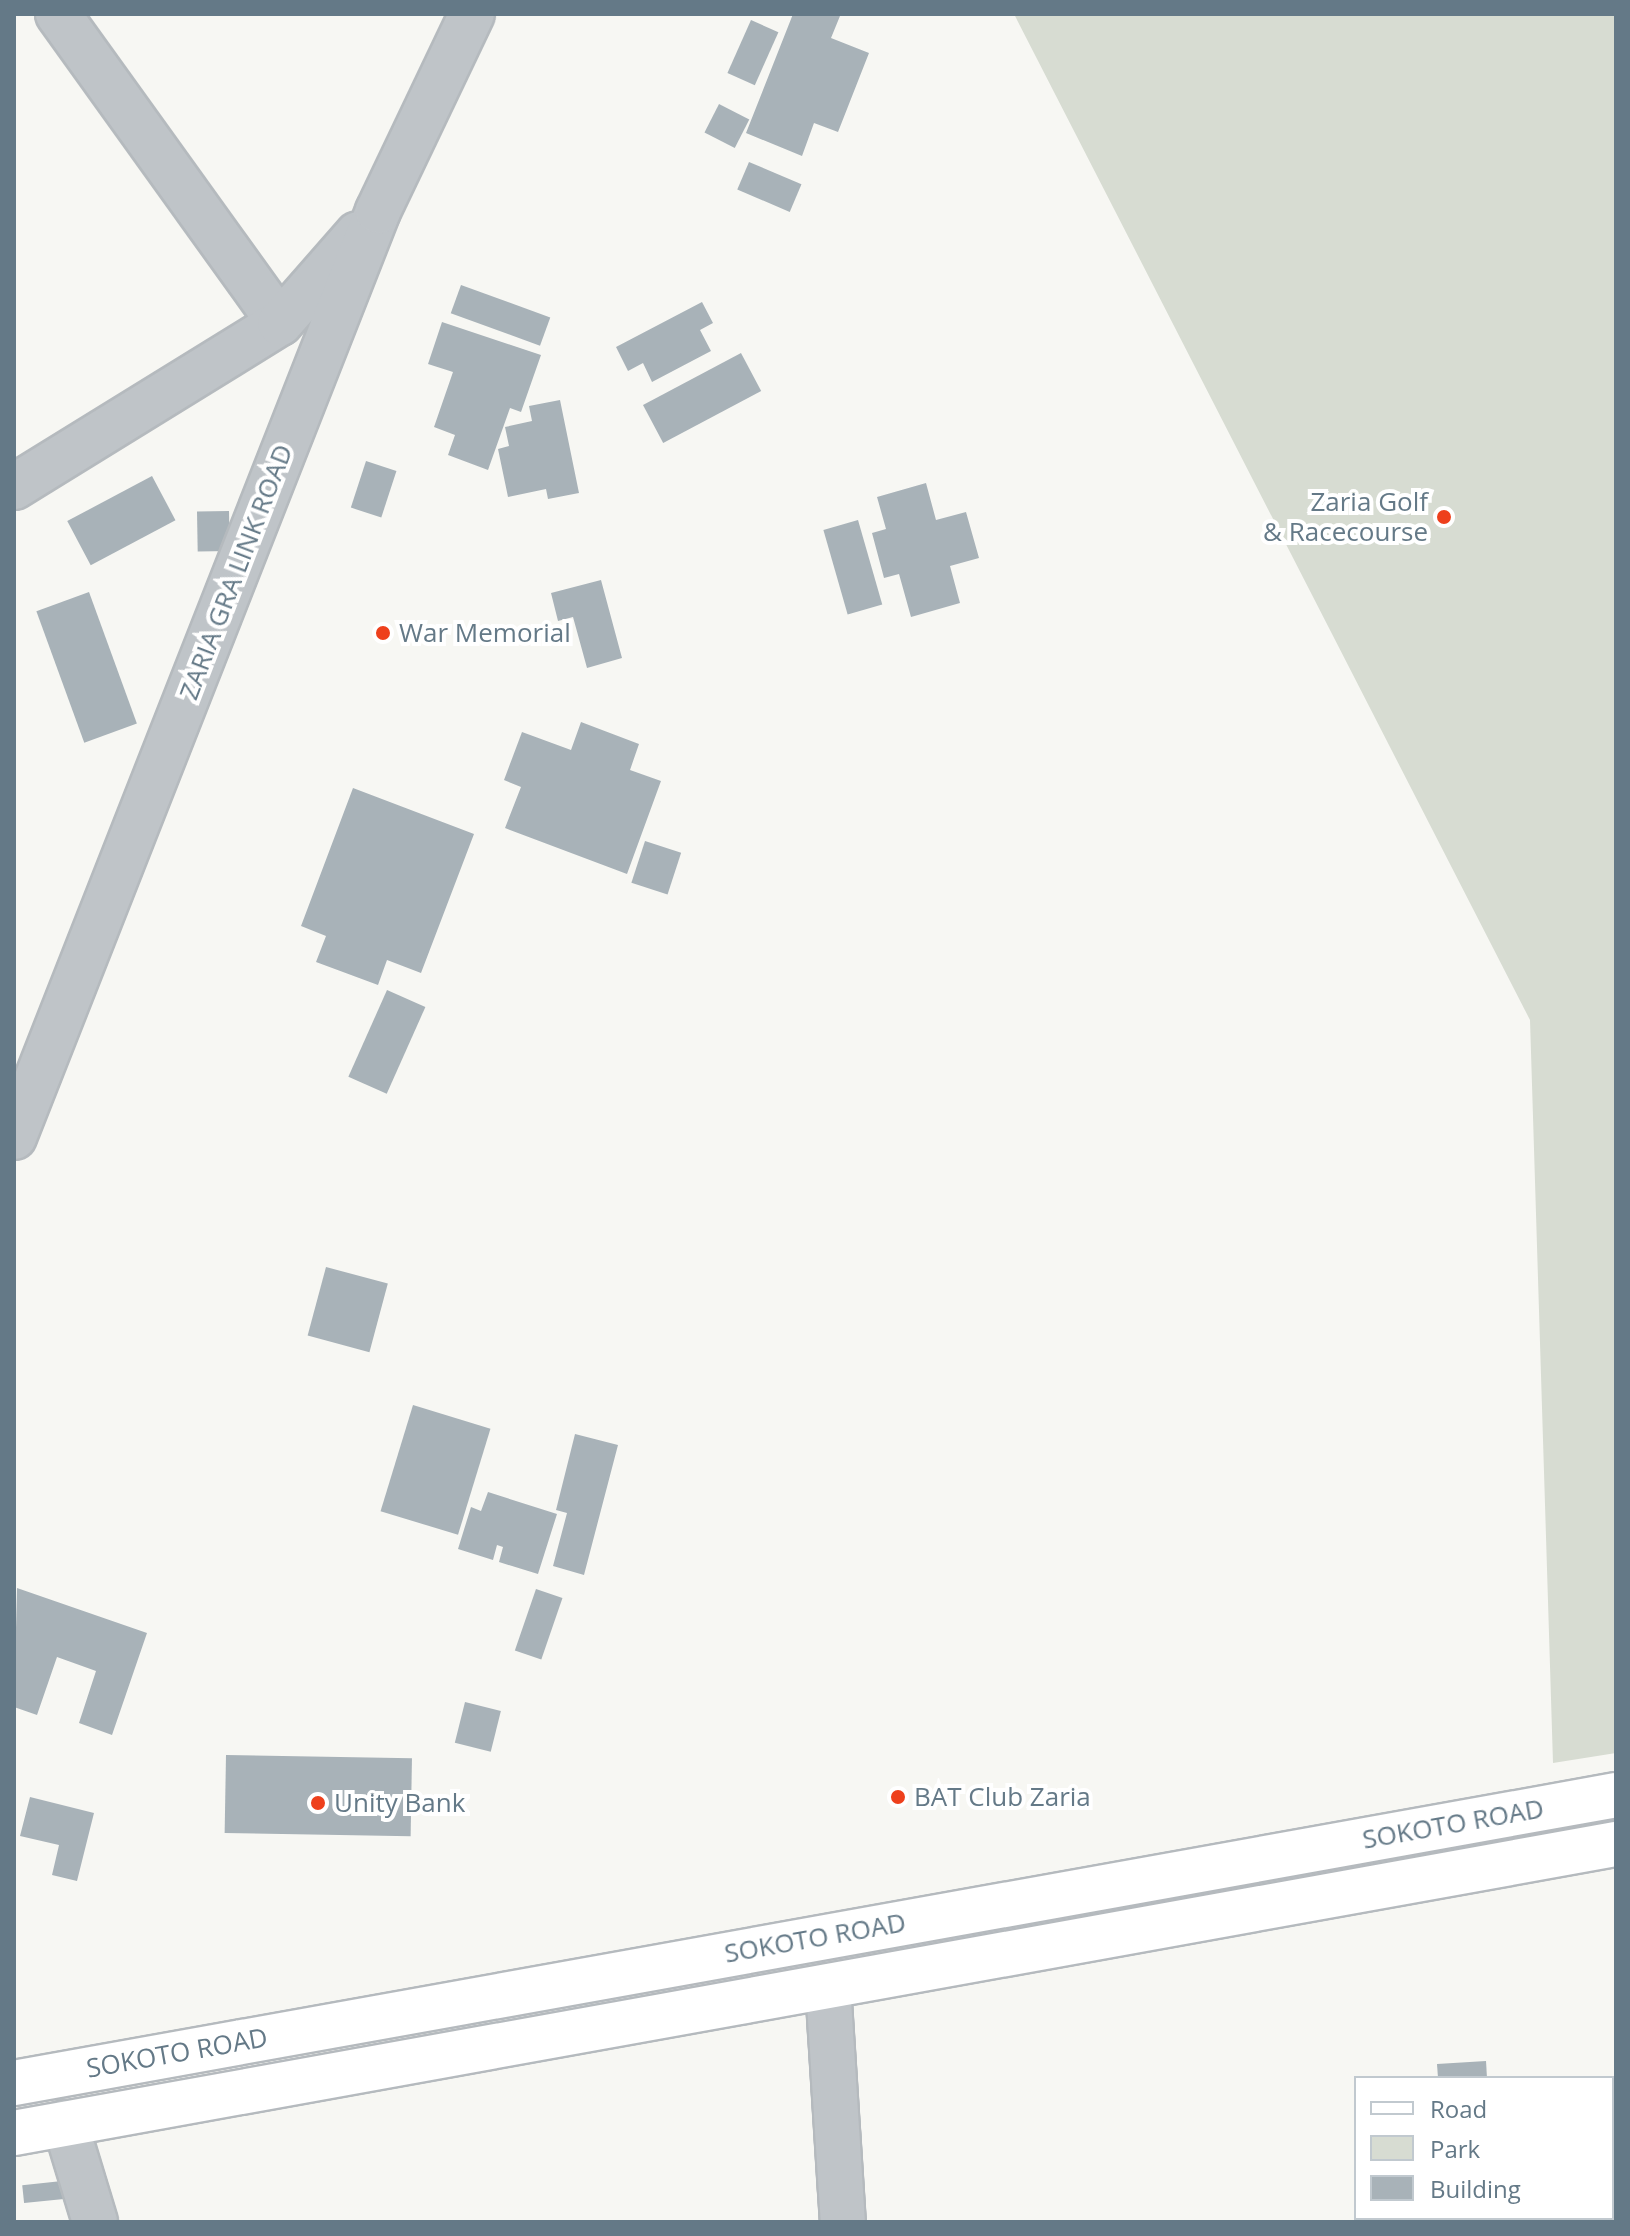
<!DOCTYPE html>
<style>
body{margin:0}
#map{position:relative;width:1630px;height:2236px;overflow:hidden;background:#f7f7f3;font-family:"Open Sans",sans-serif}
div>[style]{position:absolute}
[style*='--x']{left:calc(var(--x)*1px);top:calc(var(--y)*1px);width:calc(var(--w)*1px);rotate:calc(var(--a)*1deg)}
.green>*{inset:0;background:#d7dcd2}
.building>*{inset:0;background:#a8b2b8;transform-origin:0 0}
.roads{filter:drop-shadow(2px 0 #b5babe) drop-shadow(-2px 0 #b5babe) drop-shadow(0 2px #b5babe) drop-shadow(0 -2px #b5babe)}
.street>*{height:44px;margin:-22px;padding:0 22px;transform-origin:22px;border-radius:22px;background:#bfc4c8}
.primary>*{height:44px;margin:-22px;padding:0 22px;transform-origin:22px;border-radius:22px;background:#fff}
.dots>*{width:22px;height:22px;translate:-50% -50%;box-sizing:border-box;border:4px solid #fff;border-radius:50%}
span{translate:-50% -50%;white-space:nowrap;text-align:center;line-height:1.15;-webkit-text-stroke:8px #fff;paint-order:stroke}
.poi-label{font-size:26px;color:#647987}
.right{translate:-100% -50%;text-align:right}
.left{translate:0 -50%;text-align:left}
.street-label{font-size:26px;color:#647987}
.frame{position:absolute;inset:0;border:16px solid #647987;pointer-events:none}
.legend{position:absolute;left:1354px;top:2076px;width:260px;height:144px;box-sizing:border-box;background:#fff;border:2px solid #c1c9cf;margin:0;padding:10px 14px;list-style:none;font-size:24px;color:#647987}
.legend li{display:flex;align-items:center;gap:16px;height:40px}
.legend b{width:40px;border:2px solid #c1c9cf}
</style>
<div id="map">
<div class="green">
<div style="clip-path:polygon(1014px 14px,1616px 14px,1616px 1753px,1553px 1763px,1530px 1020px)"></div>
</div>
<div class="building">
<div style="clip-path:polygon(793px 14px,840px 16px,831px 38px,869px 53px,838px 132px,814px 123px,802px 156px,746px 133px)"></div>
<div style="left:751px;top:20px;width:30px;height:58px;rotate:24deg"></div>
<div style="left:719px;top:104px;width:34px;height:32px;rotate:27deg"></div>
<div style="left:749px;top:162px;width:57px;height:30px;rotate:23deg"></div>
<div style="left:461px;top:285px;width:95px;height:30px;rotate:20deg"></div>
<div style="clip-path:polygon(702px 302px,713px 323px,700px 330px,711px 351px,652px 382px,643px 363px,628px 371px,616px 347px)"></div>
<div style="clip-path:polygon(442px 322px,541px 355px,521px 412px,510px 408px,488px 470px,448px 455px,455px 435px,434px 427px,453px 372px,428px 364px)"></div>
<div style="left:741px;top:353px;width:43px;height:111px;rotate:62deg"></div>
<div style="clip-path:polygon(560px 400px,579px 493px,548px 499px,546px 489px,508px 497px,498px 449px,509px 446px,505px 427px,532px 421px,529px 406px)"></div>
<div style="left:366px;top:461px;width:32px;height:49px;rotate:18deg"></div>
<div style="left:152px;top:476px;width:50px;height:96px;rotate:62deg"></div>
<div style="clip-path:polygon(926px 483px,936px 520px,966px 512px,979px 558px,950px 566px,960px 603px,911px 617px,899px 574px,884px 578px,872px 533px,886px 529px,877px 497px)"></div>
<div style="left:229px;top:511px;width:40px;height:32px;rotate:89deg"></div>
<div style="left:858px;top:520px;width:88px;height:36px;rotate:74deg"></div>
<div style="clip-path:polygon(601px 580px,622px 658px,587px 668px,573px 617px,558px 621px,551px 593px)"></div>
<div style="left:89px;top:592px;width:140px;height:56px;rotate:70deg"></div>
<div style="clip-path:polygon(581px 722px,639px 744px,630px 770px,661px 781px,627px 874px,505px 828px,521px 787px,504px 780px,522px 732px,571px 750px)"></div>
<div style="clip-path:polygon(353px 788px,474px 834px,421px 973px,387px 960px,378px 985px,316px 962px,326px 936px,301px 926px)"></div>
<div style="left:645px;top:841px;width:38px;height:44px;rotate:18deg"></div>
<div style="left:387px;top:990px;width:42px;height:95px;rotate:24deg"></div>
<div style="left:326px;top:1267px;width:64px;height:71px;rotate:15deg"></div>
<div style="left:413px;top:1405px;width:81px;height:111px;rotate:17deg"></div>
<div style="clip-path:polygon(575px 1434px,618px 1445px,584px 1575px,553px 1566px,567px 1513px,556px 1510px)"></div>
<div style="clip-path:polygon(488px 1492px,557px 1514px,538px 1574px,499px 1562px,503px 1547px,497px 1545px,493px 1560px,458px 1549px,471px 1507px,481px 1511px)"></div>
<div style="clip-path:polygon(17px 1588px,147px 1633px,112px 1735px,79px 1723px,96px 1671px,57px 1657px,37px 1715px,14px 1707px)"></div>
<div style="left:536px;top:1589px;width:28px;height:65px;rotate:19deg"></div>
<div style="left:465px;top:1702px;width:37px;height:42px;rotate:14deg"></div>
<div style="left:226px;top:1755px;width:186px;height:78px;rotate:1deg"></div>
<div style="clip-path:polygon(30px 1797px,94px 1813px,77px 1881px,52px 1875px,59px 1845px,20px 1836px)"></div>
<div style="clip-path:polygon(1486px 2061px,1487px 2078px,1438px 2078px,1437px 2064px)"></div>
<div style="left:62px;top:2181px;width:18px;height:40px;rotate:84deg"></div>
<div style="left:1445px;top:2218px;width:47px;height:4px"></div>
</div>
<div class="roads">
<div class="street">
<div style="--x:58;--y:14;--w:380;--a:54.3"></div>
<div style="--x:14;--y:487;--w:312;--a:-31.7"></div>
<div style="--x:280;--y:323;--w:118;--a:-48.8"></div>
<div style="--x:14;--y:1137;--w:995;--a:-68.54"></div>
<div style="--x:378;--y:211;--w:218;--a:-64.5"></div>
<div style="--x:828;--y:1986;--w:236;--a:86.4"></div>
<div style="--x:65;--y:2123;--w:103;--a:73.1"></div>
</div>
<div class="primary">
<div style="--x:14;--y:2083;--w:1628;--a:-10.19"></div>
<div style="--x:14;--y:2133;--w:1628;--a:-10.23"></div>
</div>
</div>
<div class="dots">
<div style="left:1444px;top:517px;background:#ee401c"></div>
<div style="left:383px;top:633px;background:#ee401c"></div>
<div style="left:898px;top:1797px;background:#ee401c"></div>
<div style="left:318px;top:1803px;background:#ee401c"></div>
</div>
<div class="poi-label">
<span class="right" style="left:1428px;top:517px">Zaria Golf<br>&amp; Racecourse</span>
<span class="left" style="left:399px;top:633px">War Memorial</span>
<span class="left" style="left:914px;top:1797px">BAT Club Zaria</span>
<span class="left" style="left:334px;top:1803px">Unity Bank</span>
</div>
<div class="street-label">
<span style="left:236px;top:572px;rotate:-69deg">ZARIA GRA LINK ROAD</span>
<span style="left:1453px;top:1824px;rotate:-10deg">SOKOTO ROAD</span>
<span style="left:815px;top:1938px;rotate:-10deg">SOKOTO ROAD</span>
<span style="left:177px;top:2053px;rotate:-10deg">SOKOTO ROAD</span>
</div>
<div class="frame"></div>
<ul class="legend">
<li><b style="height:10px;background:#fff"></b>Road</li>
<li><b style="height:22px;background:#d7dcd2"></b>Park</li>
<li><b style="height:22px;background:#a8b2b8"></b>Building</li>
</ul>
</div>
